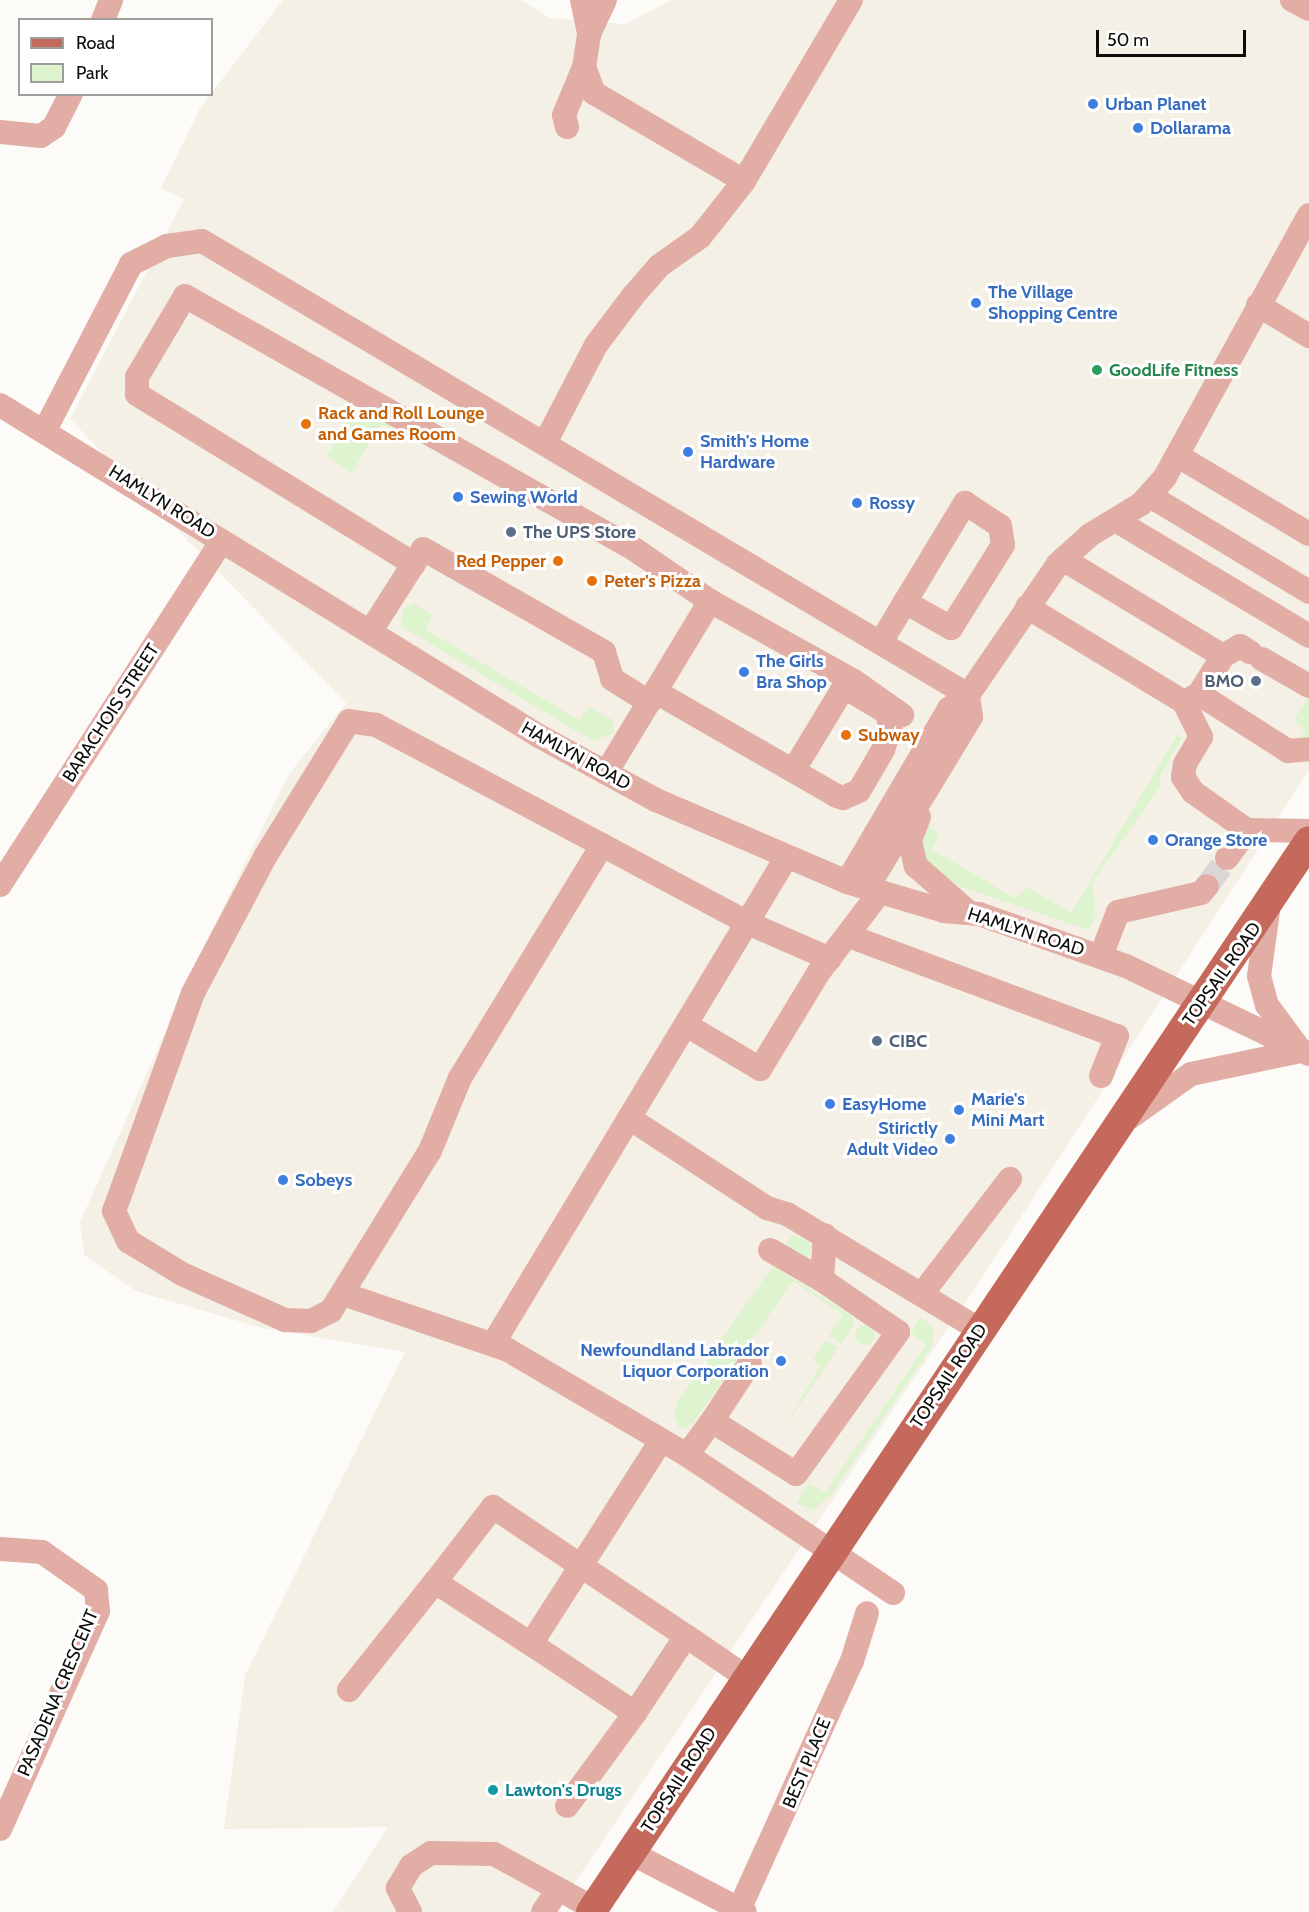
<!DOCTYPE html>
<style>
body{margin:0}
#map{position:relative;width:1309px;height:1912px;overflow:hidden;background:#fcfbf7;font-family:Cabin,sans-serif}
div>[style]{position:absolute}
[style*='--x']{left:calc(var(--x)*1px);top:calc(var(--y)*1px);width:calc(var(--w)*1px);rotate:calc(var(--a)*1deg)}
.built>*{inset:0;background:#f4f0e5}
.green>*{inset:0;background:#def4ce}
.round{border-radius:50%}
.minor-tunnel>*{height:24px;margin-top:-12px;transform-origin:0;background:repeating-linear-gradient(90deg,#d8d7d3 0 24px,transparent 0 36px)}
.minor>*{height:24px;margin:-12px;padding:0 12px;transform-origin:12px;border-radius:12px;background:#e2ada5}
.major>*{height:30px;margin:-15px;padding:0 15px;transform-origin:15px;border-radius:15px;background:#c5695c}
.dots>*{width:16px;height:16px;translate:-50% -50%;box-sizing:border-box;border:3px solid #fff;border-radius:50%}
span{translate:-50% -50%;white-space:nowrap;text-align:center;line-height:1.15;-webkit-text-stroke:6px #fff;paint-order:stroke}
.shop-label{font-size:18px;color:#366cbe;font-weight:700}
.left{translate:0 -50%;text-align:left}
.right{translate:-100% -50%;text-align:right}
.leisure-label{font-size:18px;color:#27864d;font-weight:700}
.food-label{font-size:18px;color:#c56008;font-weight:700}
.street-label{font-size:18px;color:#0c0c0a}
.service-label{font-size:18px;color:#4e5e75;font-weight:700}
.culture-label{font-size:18px;color:#0d838f;font-weight:700}
.legend{position:absolute;left:18px;top:18px;width:195px;height:78px;box-sizing:border-box;background:#fff;border:2px solid #9e9e9d;margin:0;padding:8px 10px;list-style:none;font-size:18px;color:#0c0c0a}
.legend li{display:flex;align-items:center;gap:12px;height:30px}
.legend b{width:30px;border:2px solid #9e9e9d}
.scale{position:absolute;left:1096px;top:30px;width:150px;height:27px;box-sizing:border-box;border:3px solid #0c0c0a;border-top:0;padding-left:8px;font-size:18px;line-height:21px;white-space:nowrap;color:#0c0c0a;-webkit-text-stroke:4px #fff;paint-order:stroke}
</style>
<div id="map">
<div class="built">
<div style="clip-path:polygon(283px 0,521px 0,550px 18px,625px 24px,672px 0,1309px 0,1309px 770px,981px 1279px,555px 1912px,333px 1912px,388px 1827px,224px 1829px,245px 1675px,405px 1352px,262px 1328px,136px 1291px,84px 1255px,80px 1222px,204px 946px,289px 774px,346px 703px,70px 419px,184px 199px,161px 188px,200px 108px)"></div>
</div>
<div class="green">
<div style="clip-path:polygon(356px 408px,398px 429px,380px 425px,351px 474px,327px 455px)"></div>
<div style="clip-path:polygon(414px 603px,432px 615px,425px 629px,579px 720px,590px 707px,613px 720px,615px 733px,593px 741px,401px 626px,403px 610px)"></div>
<div style="clip-path:polygon(1309px 697px,1309px 740px,1297px 744px,1305px 730px,1294px 719px)"></div>
<div style="clip-path:polygon(1177px 735px,1182px 738px,1160px 776px,1160px 787px,1092px 883px,1096px 915px,1089px 930px,941px 880px,924px 857px,921px 845px,927px 824px,939px 835px,931px 849px,1015px 898px,1028px 887px,1071px 913px)"></div>
<div style="clip-path:polygon(793px 1234px,814px 1246px,805px 1261px,785px 1246px)"></div>
<div style="clip-path:polygon(773px 1266px,852px 1316px,854px 1325px,841px 1344px,829px 1336px,843px 1315px,793px 1281px,691px 1426px,680px 1429px,674px 1418px,677px 1403px)"></div>
<div style="clip-path:polygon(921px 1316px,934px 1329px,932px 1346px,830px 1496px,813px 1510px,796px 1503px,808px 1484px,826px 1492px,926px 1345px,911px 1333px)"></div>
<div class="round" style="left:855px;top:1325px;width:20px;height:20px"></div>
<div style="clip-path:polygon(826px 1340px,838px 1348px,783px 1430px,820px 1366px,813px 1360px)"></div>
</div>
<div class="minor-tunnel">
<div style="--x:1207;--y:886;--w:34;--a:-54"></div>
</div>
<div class="minor">
<div style="--x:582;--y:0;--w:35;--a:78"></div>
<div style="--x:1292;--y:0;--w:19;--a:28"></div>
<div style="--x:103;--y:20;--w:22;--a:-68"></div>
<div style="--x:567;--y:127;--w:12;--a:-104"></div>
<div style="--x:564;--y:115;--w:52;--a:-67.4"></div>
<div style="--x:0;--y:132;--w:41;--a:5.6"></div>
<div style="--x:41;--y:136;--w:16;--a:-35"></div>
<div style="--x:54;--y:127;--w:37;--a:-63"></div>
<div style="--x:744;--y:181;--w:210;--a:-59.4"></div>
<div style="--x:1258;--y:305;--w:60;--a:31.3"></div>
<div style="--x:0;--y:405;--w:633;--a:31.55"></div>
<div style="--x:539;--y:736;--w:133;--a:28.7"></div>
<div style="--x:656;--y:800;--w:208;--a:23.2"></div>
<div style="--x:847;--y:882;--w:101;--a:16.6"></div>
<div style="--x:944;--y:911;--w:35;--a:5"></div>
<div style="--x:979;--y:914;--w:156;--a:19.5"></div>
<div style="--x:1126;--y:966;--w:203;--a:25.7"></div>
<div style="--x:45;--y:430;--w:187;--a:-62.6"></div>
<div style="--x:131;--y:264;--w:40;--a:-26.6"></div>
<div style="--x:167;--y:246;--w:35;--a:-8"></div>
<div style="--x:202;--y:241;--w:890;--a:30.65"></div>
<div style="--x:546;--y:441;--w:108;--a:-62.5"></div>
<div style="--x:596;--y:345;--w:61;--a:-52.9"></div>
<div style="--x:633;--y:296;--w:40;--a:-49"></div>
<div style="--x:659;--y:266;--w:50;--a:-35.3"></div>
<div style="--x:700;--y:237;--w:71;--a:-51.8"></div>
<div style="--x:744;--y:181;--w:174;--a:-149.6"></div>
<div style="--x:594;--y:93;--w:28;--a:-111"></div>
<div style="--x:584;--y:67;--w:33;--a:-81"></div>
<div style="--x:589;--y:34;--w:38;--a:-65"></div>
<div style="--x:1178;--y:456;--w:152;--a:30.8"></div>
<div style="--x:1150;--y:496;--w:186;--a:31.1"></div>
<div style="--x:1117;--y:521;--w:224;--a:30.9"></div>
<div style="--x:414;--y:564;--w:325;--a:-148.5"></div>
<div style="--x:137;--y:394;--w:17;--a:-90"></div>
<div style="--x:137;--y:377;--w:94;--a:-59.3"></div>
<div style="--x:185;--y:296;--w:515;--a:29.4"></div>
<div style="--x:634;--y:549;--w:92;--a:34.4"></div>
<div style="--x:710;--y:601;--w:165;--a:29.1"></div>
<div style="--x:854;--y:681;--w:59;--a:35.3"></div>
<div style="--x:1027;--y:607;--w:184;--a:31.2"></div>
<div style="--x:1184;--y:702;--w:17;--a:-28"></div>
<div style="--x:1199;--y:694;--w:45;--a:-57.7"></div>
<div style="--x:1223;--y:656;--w:187;--a:-148.8"></div>
<div style="--x:370;--y:632;--w:98;--a:-57.4"></div>
<div style="--x:423;--y:549;--w:208;--a:29.6"></div>
<div style="--x:604;--y:652;--w:28;--a:73"></div>
<div style="--x:612;--y:679;--w:44;--a:31.9"></div>
<div style="--x:881;--y:642;--w:47;--a:-59"></div>
<div style="--x:905;--y:602;--w:116;--a:-58.8"></div>
<div style="--x:965;--y:503;--w:42;--a:33.3"></div>
<div style="--x:1000;--y:526;--w:19;--a:81"></div>
<div style="--x:1003;--y:545;--w:98;--a:122.1"></div>
<div style="--x:951;--y:628;--w:53;--a:-150.5"></div>
<div style="--x:1223;--y:656;--w:20;--a:-30"></div>
<div style="--x:1240;--y:646;--w:12;--a:31"></div>
<div style="--x:1262;--y:659;--w:54;--a:29.9"></div>
<div style="--x:656;--y:692;--w:209;--a:29.9"></div>
<div style="--x:837;--y:796;--w:6;--a:18"></div>
<div style="--x:843;--y:798;--w:17;--a:-24"></div>
<div style="--x:859;--y:791;--w:48;--a:-59.7"></div>
<div style="--x:883;--y:750;--w:25;--a:-72"></div>
<div style="--x:891;--y:726;--w:15;--a:-110"></div>
<div style="--x:886;--y:712;--w:39;--a:-149"></div>
<div style="--x:853;--y:692;--w:12;--a:180"></div>
<div style="--x:841;--y:692;--w:92;--a:121.3"></div>
<div style="--x:1199;--y:694;--w:106;--a:32.6"></div>
<div style="--x:1288;--y:751;--w:21;--a:-5"></div>
<div style="--x:1184;--y:702;--w:39;--a:64"></div>
<div style="--x:1201;--y:737;--w:31;--a:121"></div>
<div style="--x:1185;--y:764;--w:13;--a:99"></div>
<div style="--x:1183;--y:777;--w:18;--a:56"></div>
<div style="--x:1193;--y:792;--w:66;--a:35.1"></div>
<div style="--x:1247;--y:830;--w:62;--a:0.9"></div>
<div style="--x:606;--y:773;--w:201;--a:-58.8"></div>
<div style="--x:919;--y:817;--w:26;--a:111"></div>
<div style="--x:910;--y:841;--w:26;--a:77"></div>
<div style="--x:916;--y:866;--w:67;--a:41.3"></div>
<div style="--x:602;--y:845;--w:256;--a:-152"></div>
<div style="--x:376;--y:725;--w:27;--a:-172"></div>
<div style="--x:349;--y:721;--w:160;--a:121.7"></div>
<div style="--x:265;--y:857;--w:154;--a:117.9"></div>
<div style="--x:193;--y:993;--w:232;--a:109.9"></div>
<div style="--x:114;--y:1211;--w:33;--a:65"></div>
<div style="--x:128;--y:1241;--w:63;--a:31.4"></div>
<div style="--x:182;--y:1274;--w:113;--a:24.1"></div>
<div style="--x:285;--y:1320;--w:26;--a:2"></div>
<div style="--x:311;--y:1321;--w:22;--a:-27"></div>
<div style="--x:331;--y:1311;--w:188;--a:-58.3"></div>
<div style="--x:430;--y:1151;--w:79;--a:-67.7"></div>
<div style="--x:460;--y:1078;--w:273;--a:-58.6"></div>
<div style="--x:602;--y:845;--w:168;--a:28.1"></div>
<div style="--x:750;--y:924;--w:87;--a:23.6"></div>
<div style="--x:1227;--y:858;--w:34;--a:-54"></div>
<div style="--x:847;--y:882;--w:201;--a:-59.5"></div>
<div style="--x:949;--y:709;--w:24;--a:-36"></div>
<div style="--x:968;--y:695;--w:159;--a:-55.5"></div>
<div style="--x:1058;--y:564;--w:43;--a:-42.2"></div>
<div style="--x:1090;--y:535;--w:60;--a:-31.3"></div>
<div style="--x:1141;--y:504;--w:36;--a:-48"></div>
<div style="--x:1165;--y:477;--w:299;--a:-61.2"></div>
<div style="--x:0;--y:885;--w:409;--a:-57.2"></div>
<div style="--x:867;--y:888;--w:200;--a:-58.7"></div>
<div style="--x:971;--y:717;--w:22;--a:-98"></div>
<div style="--x:1269;--y:904;--w:73;--a:97.9"></div>
<div style="--x:1259;--y:976;--w:30;--a:75"></div>
<div style="--x:1267;--y:1005;--w:52;--a:53.6"></div>
<div style="--x:849;--y:936;--w:286;--a:20.5"></div>
<div style="--x:1117;--y:1036;--w:43;--a:111.8"></div>
<div style="--x:1101;--y:956;--w:47;--a:-68.9"></div>
<div style="--x:1118;--y:912;--w:85;--a:-12.9"></div>
<div style="--x:1201;--y:893;--w:9;--a:-49"></div>
<div style="--x:688;--y:1026;--w:84;--a:30.8"></div>
<div style="--x:760;--y:1069;--w:114;--a:-58.7"></div>
<div style="--x:819;--y:972;--w:101;--a:-52.7"></div>
<div style="--x:629;--y:1118;--w:165;--a:33.1"></div>
<div style="--x:767;--y:1208;--w:21;--a:17"></div>
<div style="--x:787;--y:1214;--w:225;--a:31"></div>
<div style="--x:1129;--y:1118;--w:76;--a:-35.4"></div>
<div style="--x:1191;--y:1074;--w:112;--a:-11.8"></div>
<div style="--x:770;--y:1250;--w:60;--a:30"></div>
<div style="--x:343;--y:1294;--w:174;--a:18.7"></div>
<div style="--x:508;--y:1350;--w:208;--a:30.4"></div>
<div style="--x:687;--y:1455;--w:248;--a:33.8"></div>
<div style="--x:922;--y:1294;--w:145;--a:-52.6"></div>
<div style="--x:493;--y:1344;--w:567;--a:-58.92"></div>
<div style="--x:712;--y:1421;--w:69;--a:-56.8"></div>
<div style="--x:687;--y:1455;--w:42;--a:-53.7"></div>
<div style="--x:712;--y:1421;--w:99;--a:32.2"></div>
<div style="--x:796;--y:1474;--w:175;--a:-54.3"></div>
<div style="--x:898;--y:1332;--w:92;--a:-145.6"></div>
<div style="--x:822;--y:1280;--w:45;--a:-86.2"></div>
<div style="--x:0;--y:1549;--w:42;--a:4.1"></div>
<div style="--x:42;--y:1552;--w:66;--a:35.1"></div>
<div style="--x:96;--y:1590;--w:21;--a:85"></div>
<div style="--x:98;--y:1611;--w:239;--a:114.2"></div>
<div style="--x:435;--y:1582;--w:95;--a:-52.3"></div>
<div style="--x:493;--y:1507;--w:232;--a:33.8"></div>
<div style="--x:531;--y:1644;--w:125;--a:33.6"></div>
<div style="--x:635;--y:1713;--w:115;--a:126.2"></div>
<div style="--x:349;--y:1690;--w:138;--a:-51.5"></div>
<div style="--x:435;--y:1582;--w:114;--a:32.9"></div>
<div style="--x:531;--y:1644;--w:241;--a:-57.4"></div>
<div style="--x:635;--y:1713;--w:92;--a:-56.5"></div>
<div style="--x:686;--y:1636;--w:73;--a:34.3"></div>
<div style="--x:631;--y:1853;--w:128;--a:27.4"></div>
<div style="--x:410;--y:1912;--w:27;--a:-117"></div>
<div style="--x:398;--y:1888;--w:26;--a:-59"></div>
<div style="--x:411;--y:1866;--w:24;--a:-33"></div>
<div style="--x:431;--y:1853;--w:63;--a:0.9"></div>
<div style="--x:494;--y:1854;--w:113;--a:28.6"></div>
<div style="--x:543;--y:1912;--w:25;--a:-56"></div>
<div style="--x:738;--y:1912;--w:276;--a:-65.6"></div>
<div style="--x:852;--y:1661;--w:50;--a:-72.6"></div>
</div>
<div class="major">
<div style="--x:591;--y:1912;--w:1289;--a:-56.16"></div>
</div>
<div class="dots">
<div style="left:1093px;top:104px;background:#3f7fe0"></div>
<div style="left:1138px;top:128px;background:#3f7fe0"></div>
<div style="left:976px;top:303px;background:#3f7fe0"></div>
<div style="left:1097px;top:370px;background:#2e9e5b"></div>
<div style="left:306px;top:424px;background:#e8710a"></div>
<div style="left:688px;top:452px;background:#3f7fe0"></div>
<div style="left:458px;top:497px;background:#3f7fe0"></div>
<div style="left:857px;top:503px;background:#3f7fe0"></div>
<div style="left:511px;top:532px;background:#5c6f8a"></div>
<div style="left:558px;top:561px;background:#e8710a"></div>
<div style="left:592px;top:581px;background:#e8710a"></div>
<div style="left:744px;top:672px;background:#3f7fe0"></div>
<div style="left:1256px;top:681px;background:#5c6f8a"></div>
<div style="left:846px;top:735px;background:#e8710a"></div>
<div style="left:1153px;top:840px;background:#3f7fe0"></div>
<div style="left:877px;top:1041px;background:#5c6f8a"></div>
<div style="left:830px;top:1104px;background:#3f7fe0"></div>
<div style="left:959px;top:1110px;background:#3f7fe0"></div>
<div style="left:950px;top:1139px;background:#3f7fe0"></div>
<div style="left:283px;top:1180px;background:#3f7fe0"></div>
<div style="left:781px;top:1361px;background:#3f7fe0"></div>
<div style="left:493px;top:1790px;background:#0f9aa8"></div>
</div>
<div class="shop-label">
<span class="left" style="left:1105px;top:104px">Urban Planet</span>
<span class="left" style="left:1150px;top:128px">Dollarama</span>
<span class="left" style="left:988px;top:303px">The Village<br>Shopping Centre</span>
<span class="left" style="left:700px;top:452px">Smith's Home<br>Hardware</span>
<span class="left" style="left:470px;top:497px">Sewing World</span>
<span class="left" style="left:869px;top:503px">Rossy</span>
<span class="left" style="left:756px;top:672px">The Girls<br>Bra Shop</span>
<span class="left" style="left:1165px;top:840px">Orange Store</span>
<span class="left" style="left:971px;top:1110px">Marie's<br>Mini Mart</span>
<span class="left" style="left:842px;top:1104px">EasyHome</span>
<span class="right" style="left:938px;top:1139px">Stirictly<br>Adult Video</span>
<span class="left" style="left:295px;top:1180px">Sobeys</span>
<span class="right" style="left:769px;top:1361px">Newfoundland Labrador<br>Liquor Corporation</span>
</div>
<div class="leisure-label">
<span class="left" style="left:1109px;top:370px">GoodLife Fitness</span>
</div>
<div class="food-label">
<span class="left" style="left:318px;top:424px">Rack and Roll Lounge<br>and Games Room</span>
<span class="right" style="left:546px;top:561px">Red Pepper</span>
<span class="left" style="left:604px;top:581px">Peter's Pizza</span>
<span class="left" style="left:858px;top:735px">Subway</span>
</div>
<div class="street-label">
<span style="left:162px;top:502px;rotate:32deg">HAMLYN ROAD</span>
<span style="left:111px;top:713px;rotate:-57deg">BARACHOIS STREET</span>
<span style="left:576px;top:756px;rotate:29deg">HAMLYN ROAD</span>
<span style="left:1026px;top:932px;rotate:18deg">HAMLYN ROAD</span>
<span style="left:1222px;top:974px;rotate:-55deg">TOPSAIL ROAD</span>
<span style="left:949px;top:1376px;rotate:-56deg">TOPSAIL ROAD</span>
<span style="left:58px;top:1693px;rotate:-67deg">PASADENA CRESCENT</span>
<span style="left:807px;top:1763px;rotate:-67deg">BEST PLACE</span>
<span style="left:679px;top:1780px;rotate:-57deg">TOPSAIL ROAD</span>
</div>
<div class="service-label">
<span class="left" style="left:523px;top:532px">The UPS Store</span>
<span class="right" style="left:1244px;top:681px">BMO</span>
<span class="left" style="left:889px;top:1041px">CIBC</span>
</div>
<div class="culture-label">
<span class="left" style="left:505px;top:1790px">Lawton's Drugs</span>
</div>
<ul class="legend">
<li><b style="height:8px;background:#c5695c"></b>Road</li>
<li><b style="height:16px;background:#def4ce"></b>Park</li>
</ul>
<div class="scale">50 m</div>
</div>
